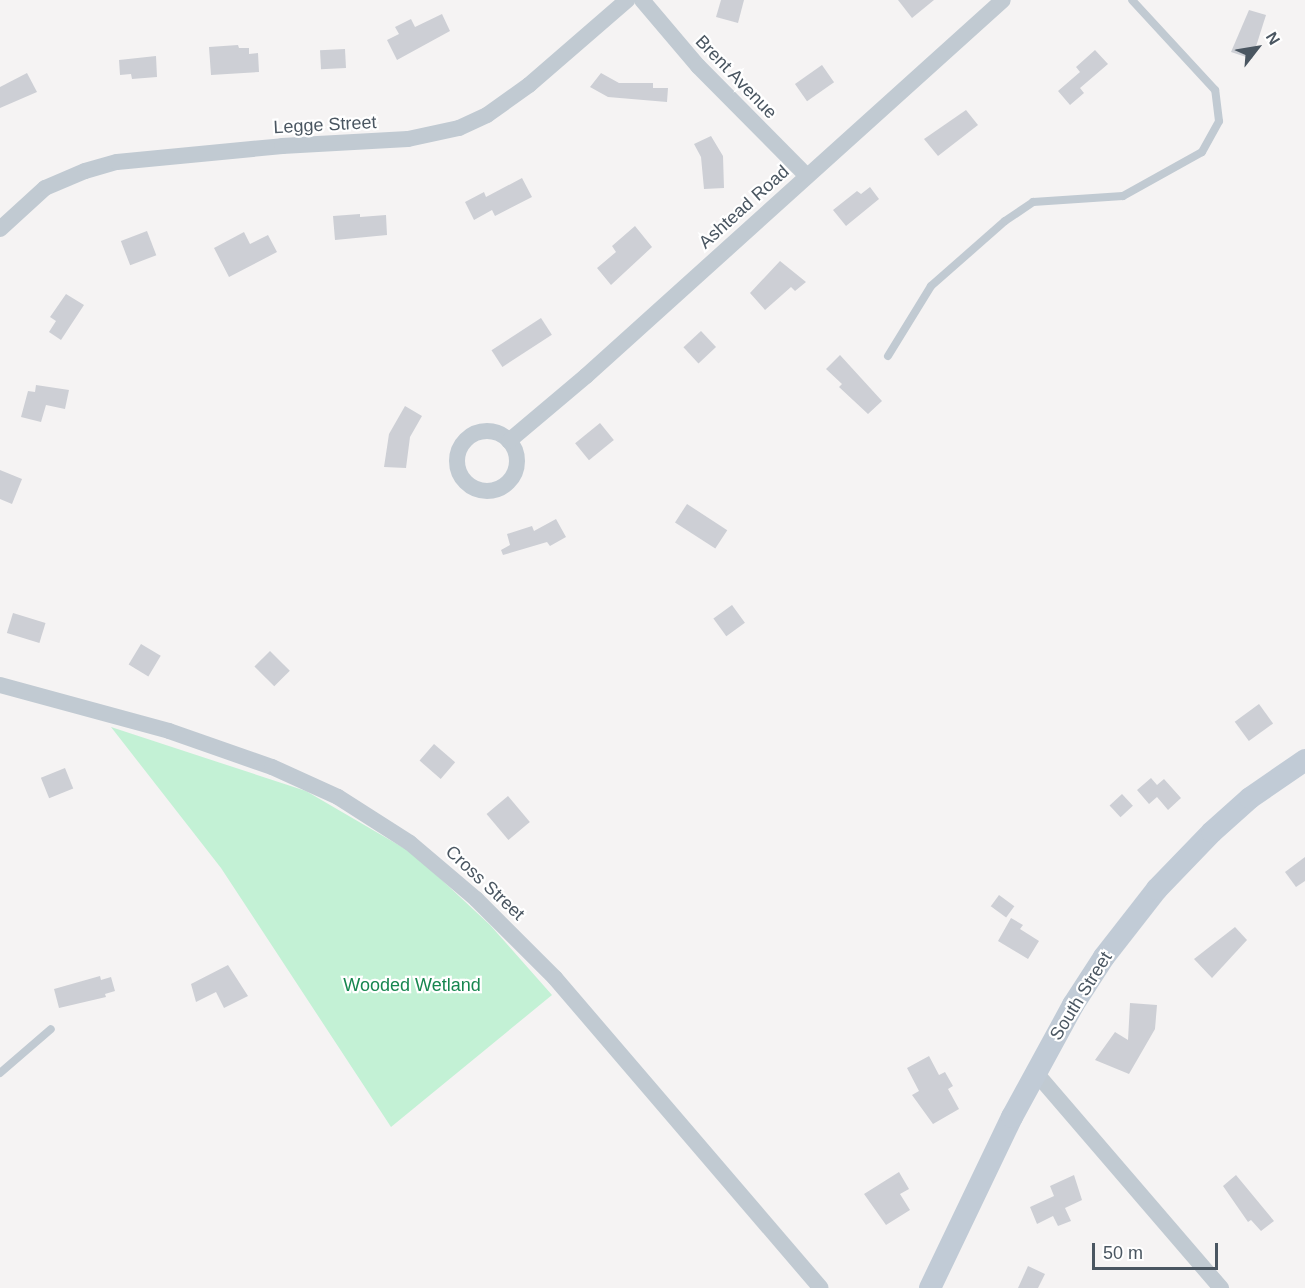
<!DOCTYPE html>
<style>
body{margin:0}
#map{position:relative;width:1305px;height:1288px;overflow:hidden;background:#f5f3f3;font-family:Helvetica,sans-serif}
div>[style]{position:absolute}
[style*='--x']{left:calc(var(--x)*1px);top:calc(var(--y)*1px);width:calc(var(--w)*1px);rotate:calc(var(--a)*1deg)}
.green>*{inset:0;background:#c3f1d5}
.building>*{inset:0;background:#cdcfd5;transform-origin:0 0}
.lane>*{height:8px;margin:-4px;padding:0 4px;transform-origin:4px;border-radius:4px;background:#c1cad2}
.street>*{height:16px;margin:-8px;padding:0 8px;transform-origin:8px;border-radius:8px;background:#c1cad2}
.street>.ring{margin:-8px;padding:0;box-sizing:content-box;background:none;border:16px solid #c1cad2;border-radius:50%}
.secondary>*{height:22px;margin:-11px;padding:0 11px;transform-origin:11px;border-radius:11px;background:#c1cbd6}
span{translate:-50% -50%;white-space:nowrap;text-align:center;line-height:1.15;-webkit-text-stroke:4.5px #fff;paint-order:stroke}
.street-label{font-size:18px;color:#4a5661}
.park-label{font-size:18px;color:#17864f}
.north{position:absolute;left:1227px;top:18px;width:60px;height:60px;-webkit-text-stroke:4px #fff;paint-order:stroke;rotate:59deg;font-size:16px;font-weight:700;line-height:24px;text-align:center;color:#4a5661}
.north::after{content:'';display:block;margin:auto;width:21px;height:27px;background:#4a5661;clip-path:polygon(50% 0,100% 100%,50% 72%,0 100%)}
.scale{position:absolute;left:1092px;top:1243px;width:126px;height:27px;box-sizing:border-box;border:3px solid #4a5661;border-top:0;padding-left:8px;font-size:18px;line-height:21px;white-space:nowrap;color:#4a5661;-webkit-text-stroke:4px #fff;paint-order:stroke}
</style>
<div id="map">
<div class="green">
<div style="clip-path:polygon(111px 727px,306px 791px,414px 854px,490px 925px,552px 995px,391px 1127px,221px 868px)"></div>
</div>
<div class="building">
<div style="clip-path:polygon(721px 0,744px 0,738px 23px,716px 17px)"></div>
<div style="clip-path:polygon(898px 0,934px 0,912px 18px)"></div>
<div style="clip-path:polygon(1249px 10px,1266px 15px,1252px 59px,1231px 52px)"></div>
<div style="clip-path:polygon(442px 14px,450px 31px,397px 60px,387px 40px,399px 34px,395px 27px,411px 19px,415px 27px)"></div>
<div style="clip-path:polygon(238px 45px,239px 48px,249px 48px,249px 54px,258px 53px,259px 72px,211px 75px,209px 47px)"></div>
<div style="left:345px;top:49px;width:19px;height:25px;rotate:87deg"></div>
<div style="clip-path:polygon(1095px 50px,1108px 64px,1080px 88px,1084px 93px,1070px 105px,1058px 91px,1080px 72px,1076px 67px)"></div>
<div style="clip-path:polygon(156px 56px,157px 77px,132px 79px,131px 74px,120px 75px,119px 60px)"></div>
<div style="left:822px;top:65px;width:21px;height:33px;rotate:55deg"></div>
<div style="clip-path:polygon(27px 73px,37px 92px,0 108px,0 87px)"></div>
<div style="clip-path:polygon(601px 73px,619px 83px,653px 83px,653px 88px,668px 88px,667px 102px,608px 97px,590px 87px)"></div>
<div style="clip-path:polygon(966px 110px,978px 125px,938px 156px,924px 139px)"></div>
<div style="clip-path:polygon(711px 136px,723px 156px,724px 188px,704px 189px,701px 157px,694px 144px)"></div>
<div style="clip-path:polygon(522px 178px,532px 197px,495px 216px,492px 210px,474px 220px,465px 202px,484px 192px,486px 197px)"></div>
<div style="clip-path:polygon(870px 187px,879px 199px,846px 226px,833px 210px,857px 191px,861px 194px)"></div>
<div style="clip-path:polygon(360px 214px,360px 217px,386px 215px,387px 235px,335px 240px,333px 216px)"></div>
<div style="clip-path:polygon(635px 226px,652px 247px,611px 285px,597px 268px,616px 252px,612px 246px)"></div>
<div style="left:147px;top:231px;width:26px;height:28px;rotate:69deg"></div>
<div style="clip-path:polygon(244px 232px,250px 244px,268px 235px,277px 252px,229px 277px,214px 248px)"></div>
<div style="clip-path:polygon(780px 261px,806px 282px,795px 291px,791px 287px,765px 310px,750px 293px)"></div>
<div style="clip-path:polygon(66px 294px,84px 305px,61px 340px,49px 332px,56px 321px,50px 317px)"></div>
<div style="left:541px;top:318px;width:20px;height:59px;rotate:57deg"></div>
<div style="left:701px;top:331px;width:22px;height:24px;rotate:47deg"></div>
<div style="clip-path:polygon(840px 355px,882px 401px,868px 414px,839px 387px,842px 384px,826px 369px)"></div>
<div style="clip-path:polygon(36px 385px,69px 390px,65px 409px,46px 405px,41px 422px,21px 417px,28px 391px,35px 392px)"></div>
<div style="clip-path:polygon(405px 406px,422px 416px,410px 437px,406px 468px,384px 467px,389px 434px)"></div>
<div style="left:600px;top:423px;width:22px;height:32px;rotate:51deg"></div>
<div style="clip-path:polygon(0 470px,22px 479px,12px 504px,0 499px)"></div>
<div style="left:687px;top:504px;width:48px;height:22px;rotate:33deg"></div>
<div style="clip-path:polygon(556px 519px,566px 537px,550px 546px,547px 542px,503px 555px,501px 550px,510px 545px,507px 534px,532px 526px,534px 531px)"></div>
<div style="left:732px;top:605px;width:22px;height:23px;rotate:54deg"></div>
<div style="left:13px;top:613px;width:34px;height:21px;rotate:17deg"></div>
<div style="left:141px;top:644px;width:23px;height:24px;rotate:31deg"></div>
<div style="left:270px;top:651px;width:28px;height:22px;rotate:45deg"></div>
<div style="left:1259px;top:704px;width:24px;height:30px;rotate:54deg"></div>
<div style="left:434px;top:744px;width:28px;height:22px;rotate:41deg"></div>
<div style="left:65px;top:768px;width:22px;height:26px;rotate:68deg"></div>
<div style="clip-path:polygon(1151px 778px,1157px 785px,1164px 779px,1181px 798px,1168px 810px,1157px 797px,1149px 804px,1137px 790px)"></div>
<div style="left:1122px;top:794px;width:16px;height:17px;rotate:47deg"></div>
<div style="left:508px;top:796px;width:34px;height:28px;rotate:50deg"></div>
<div style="clip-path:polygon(1305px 857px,1305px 881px,1296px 887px,1285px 872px)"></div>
<div style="left:999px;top:895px;width:19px;height:14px;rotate:36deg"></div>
<div style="clip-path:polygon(1011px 918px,1023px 925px,1020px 929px,1039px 941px,1028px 959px,998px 941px)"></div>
<div style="clip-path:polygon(1235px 927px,1247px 940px,1212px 978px,1194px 959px)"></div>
<div style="clip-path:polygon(228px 965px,248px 996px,224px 1008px,216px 992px,196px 1002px,191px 984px)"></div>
<div style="clip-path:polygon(100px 976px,101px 980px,111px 977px,115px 991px,105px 994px,106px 997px,59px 1008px,54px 989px)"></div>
<div style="clip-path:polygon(1130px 1003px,1157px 1005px,1155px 1029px,1129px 1074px,1095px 1060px,1115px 1032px,1128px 1040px)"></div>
<div style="clip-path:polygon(929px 1056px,939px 1075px,945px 1072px,953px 1086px,948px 1089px,959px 1109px,933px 1124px,912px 1095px,919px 1091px,907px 1068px)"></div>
<div style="clip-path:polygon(899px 1172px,909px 1189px,900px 1194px,910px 1210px,886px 1225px,864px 1194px)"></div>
<div style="clip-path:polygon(1074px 1175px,1082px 1200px,1065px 1208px,1071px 1221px,1058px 1226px,1053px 1216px,1037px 1224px,1030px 1207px,1054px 1196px,1050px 1186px)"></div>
<div style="clip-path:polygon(1236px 1175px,1274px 1221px,1261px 1231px,1251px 1220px,1248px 1222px,1223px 1186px)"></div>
<div style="clip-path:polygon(1028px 1266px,1045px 1274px,1038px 1288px,1018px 1288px)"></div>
</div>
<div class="lane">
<div style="--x:888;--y:356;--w:82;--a:-58.4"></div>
<div style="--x:931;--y:286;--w:98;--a:-41.3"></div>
<div style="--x:1005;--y:221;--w:34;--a:-34"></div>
<div style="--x:1033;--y:202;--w:90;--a:-3.8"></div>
<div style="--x:1123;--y:196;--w:90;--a:-29.1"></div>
<div style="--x:1202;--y:152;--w:35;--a:-61"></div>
<div style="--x:1219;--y:121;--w:31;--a:-97"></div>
<div style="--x:1215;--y:90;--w:122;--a:-132.7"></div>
<div style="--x:0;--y:1073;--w:67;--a:-40.8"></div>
</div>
<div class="street">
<div style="--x:642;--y:0;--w:87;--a:49.7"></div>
<div style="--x:698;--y:66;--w:155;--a:45.3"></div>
<div style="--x:0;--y:229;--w:61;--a:-42.3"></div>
<div style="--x:45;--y:188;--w:43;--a:-23"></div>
<div style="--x:85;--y:171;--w:33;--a:-16"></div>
<div style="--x:117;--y:162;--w:166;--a:-5.5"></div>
<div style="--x:282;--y:146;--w:126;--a:-3.2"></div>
<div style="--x:408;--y:139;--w:52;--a:-12.2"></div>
<div style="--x:459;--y:128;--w:31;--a:-25"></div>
<div style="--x:487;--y:115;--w:52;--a:-35.5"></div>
<div style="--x:529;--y:85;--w:130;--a:-40.9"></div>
<div class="ring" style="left:457px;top:431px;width:44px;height:44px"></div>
<div style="--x:509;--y:441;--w:101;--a:-40.2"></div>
<div style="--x:586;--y:376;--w:561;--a:-42.04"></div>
<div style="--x:0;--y:685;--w:175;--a:15.2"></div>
<div style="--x:169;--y:731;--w:109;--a:19.3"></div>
<div style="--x:272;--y:767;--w:72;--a:24.4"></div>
<div style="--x:338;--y:797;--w:85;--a:32.6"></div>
<div style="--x:410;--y:843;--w:87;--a:40.3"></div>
<div style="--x:476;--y:899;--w:112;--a:45"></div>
<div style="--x:555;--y:978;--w:408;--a:49.4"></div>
<div style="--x:1036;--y:1073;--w:284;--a:49.3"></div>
</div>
<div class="secondary">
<div style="--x:930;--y:1288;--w:190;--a:-64.4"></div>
<div style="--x:1012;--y:1117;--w:128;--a:-61.4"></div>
<div style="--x:1073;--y:1005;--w:57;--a:-57.1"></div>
<div style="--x:1104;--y:957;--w:86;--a:-52.1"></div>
<div style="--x:1157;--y:889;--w:79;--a:-46"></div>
<div style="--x:1212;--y:832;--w:51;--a:-41.8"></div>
<div style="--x:1250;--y:798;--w:67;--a:-34.6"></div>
</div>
<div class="street-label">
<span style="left:736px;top:77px;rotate:46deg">Brent Avenue</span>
<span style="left:325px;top:125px;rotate:-3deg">Legge Street</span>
<span style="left:744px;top:207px;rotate:-42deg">Ashtead Road</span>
<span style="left:485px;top:883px;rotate:43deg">Cross Street</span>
<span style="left:1081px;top:996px;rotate:-58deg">South Street</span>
</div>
<div class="park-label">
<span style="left:412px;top:985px">Wooded Wetland</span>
</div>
<div class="north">N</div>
<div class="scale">50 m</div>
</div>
